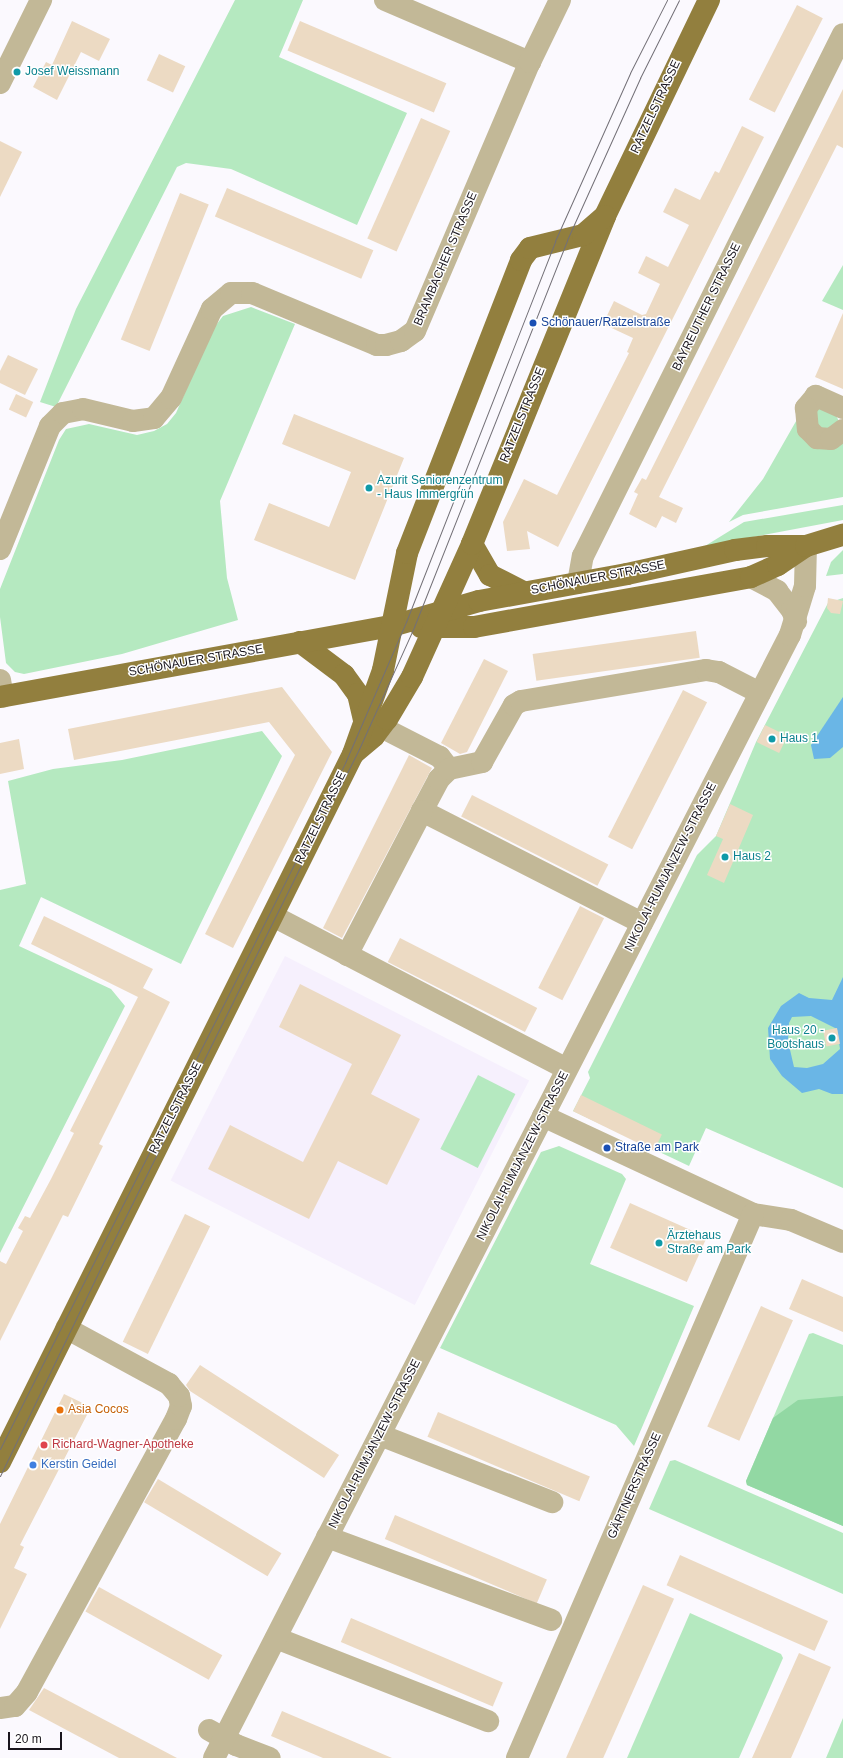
<!DOCTYPE html>
<meta charset="utf-8">
<style>
body{margin:0}
#map{position:relative;width:843px;height:1758px;overflow:hidden;background:#fbf9fe;font-family:Helvetica,sans-serif}
div>[style]{position:absolute}
[style*='--x']{left:calc(var(--x)*1px);top:calc(var(--y)*1px);width:calc(var(--w)*1px);rotate:calc(var(--a)*1deg)}
.built>*{inset:0;background:#f6f0fd;transform-origin:0 0}
.green>*{inset:0;background:#b5e9c0;transform-origin:0 0}
.forest>*{inset:0;background:#92d8a3}
.water>*{inset:0;background:#6ab6e6}
.building>*{inset:0;background:#ecdac3;transform-origin:0 0}
.minor>*{height:22px;margin:-11px;padding:0 11px;transform-origin:11px;border-radius:11px;background:#c2b897}
.major>*{height:22px;margin:-11px;padding:0 11px;transform-origin:11px;border-radius:11px;background:#927f3e}
.tram>*{height:1px;margin:-0.5px;padding:0 0.5px;transform-origin:0.5px;border-radius:0.5px;background:#737077}
.dots>*{width:11px;height:11px;translate:-50% -50%;box-sizing:border-box;border:2px solid #fff;border-radius:50%}
span{translate:-50% -50%;white-space:nowrap;text-align:center;line-height:1.15;-webkit-text-stroke:3px #fff;paint-order:stroke}
.culture-label{font-size:12px;color:#0d838f}
.left{translate:0 -50%;text-align:left}
.right{translate:-100% -50%;text-align:right}
.street-label{font-size:12px;color:#19151d}
.transit-label{font-size:12px;color:#164399}
.food-label{font-size:12px;color:#c56008}
.health-label{font-size:12px;color:#be3a42}
.shop-label{font-size:12px;color:#366cbe}
.scale{position:absolute;left:8px;top:1732px;width:54px;height:18px;box-sizing:border-box;border:2px solid #19151d;border-top:0;padding-left:5px;font-size:12px;line-height:14px;white-space:nowrap;color:#19151d;-webkit-text-stroke:3px #fff;paint-order:stroke}
</style>
<div id="map">
<div class="built">
<div style="left:285px;top:956px;width:274px;height:252px;rotate:27deg"></div>
</div>
<div class="green">
<div style="clip-path:polygon(235px 0,303px 0,279px 57px,407px 113px,357px 225px,231px 169px,186px 163px,177px 167px,56px 407px,40px 402px,76px 309px)"></div>
<div style="clip-path:polygon(843px 265px,843px 310px,822px 301px)"></div>
<div style="clip-path:polygon(251px 307px,295px 324px,220px 501px,227px 578px,238px 620px,122px 654px,24px 674px,15px 672px,6px 663px,0 617px,0 589px,59px 440px,66px 429px,89px 424px,137px 435px,154px 431px,167px 424px,176px 413px,213px 329px,223px 316px)"></div>
<div style="clip-path:polygon(816px 405px,833px 410px,840px 423px,822px 435px,811px 410px)"></div>
<div style="clip-path:polygon(799px 416px,806px 436px,843px 435px,843px 497px,743px 515px,729px 522px,763px 479px)"></div>
<div style="clip-path:polygon(843px 505px,843px 520px,705px 546px,744px 522px)"></div>
<div style="clip-path:polygon(843px 550px,843px 574px,826px 576px,831px 562px)"></div>
<div style="clip-path:polygon(843px 598px,843px 1188px,706px 1128px,689px 1166px,573px 1111px,590px 1078px,588px 1072px,697px 855px,716px 836px,756px 742px,828px 603px)"></div>
<div style="clip-path:polygon(262px 731px,282px 756px,181px 964px,41px 897px,19px 946px,111px 989px,125px 1006px,0 1253px,0 890px,26px 884px,8px 781px,53px 769px,122px 760px)"></div>
<div style="left:478px;top:1075px;width:42px;height:83px;rotate:27deg"></div>
<div style="clip-path:polygon(559px 1146px,622px 1174px,626px 1179px,590px 1264px,694px 1306px,634px 1446px,616px 1425px,440px 1348px,541px 1152px)"></div>
<div style="clip-path:polygon(813px 1333px,843px 1345px,843px 1526px,747px 1485px,746px 1481px,809px 1334px)"></div>
<div style="clip-path:polygon(675px 1460px,843px 1533px,843px 1594px,649px 1509px,670px 1461px)"></div>
<div style="clip-path:polygon(690px 1613px,781px 1654px,783px 1658px,739px 1758px,627px 1758px)"></div>
<div style="clip-path:polygon(843px 1718px,843px 1758px,826px 1758px)"></div>
</div>
<div class="forest">
<div style="clip-path:polygon(843px 1396px,843px 1526px,747px 1485px,746px 1481px,773px 1418px,798px 1400px)"></div>
</div>
<div class="water">
<div style="clip-path:polygon(843px 697px,843px 747px,830px 758px,814px 759px,811px 745px)"></div>
<div style="clip-path:polygon(evenodd,843px 977px,843px 1094px,832px 1094px,819px 1089px,802px 1093px,782px 1076px,770px 1059px,768px 1028px,781px 1006px,799px 993px,809px 998px,832px 1000px,843px 977px,811px 1016px,837px 1029px,840px 1049px,823px 1064px,807px 1068px,794px 1067px,788px 1041px,789px 1023px,792px 1017px,811px 1016px)"></div>
</div>
<div class="building">
<div style="left:797px;top:5px;width:29px;height:106px;rotate:27deg"></div>
<div style="clip-path:polygon(72px 21px,110px 39px,99px 61px,81px 52px,57px 100px,33px 87px,46px 62px,52px 65px)"></div>
<div style="left:300px;top:21px;width:159px;height:32px;rotate:23deg"></div>
<div style="left:159px;top:54px;width:29px;height:29px;rotate:25deg"></div>
<div style="clip-path:polygon(843px 89px,843px 148px,837px 145px,659px 497px,683px 508px,676px 523px,662px 516px,656px 528px,629px 514px,638px 494px,634px 492px,642px 478px,646px 480px)"></div>
<div style="left:421px;top:118px;width:32px;height:132px;rotate:24deg"></div>
<div style="clip-path:polygon(742px 126px,764px 137px,558px 547px,527px 531px,530px 549px,507px 551px,503px 522px,524px 479px,557px 495px,629px 353px,627px 352px,633px 338px,603px 324px,614px 301px,642px 315px,646px 314px,660px 284px,638px 273px,646px 256px,668px 267px,689px 225px,663px 212px,675px 188px,700px 200px,715px 171px,719px 173px)"></div>
<div style="clip-path:polygon(0 141px,22px 152px,0 197px)"></div>
<div style="left:227px;top:188px;width:159px;height:31px;rotate:23deg"></div>
<div style="left:180px;top:193px;width:31px;height:158px;rotate:22deg"></div>
<div style="clip-path:polygon(843px 313px,843px 389px,815px 377px)"></div>
<div style="clip-path:polygon(8px 355px,38px 369px,25px 395px,0 383px,0 371px)"></div>
<div style="left:16px;top:394px;width:19px;height:17px;rotate:25deg"></div>
<div style="clip-path:polygon(294px 414px,404px 458px,355px 580px,254px 540px,269px 503px,329px 527px,351px 472px,282px 444px)"></div>
<div style="clip-path:polygon(828px 598px,843px 601px,840px 614px,831px 613px,827px 608px)"></div>
<div style="left:696px;top:631px;width:27px;height:165px;rotate:82deg"></div>
<div style="clip-path:polygon(484px 659px,508px 671px,467px 752px,460px 754px,441px 743px)"></div>
<div style="clip-path:polygon(282px 687px,332px 752px,233px 948px,205px 934px,295px 755px,269px 722px,74px 760px,68px 729px)"></div>
<div style="left:683px;top:690px;width:27px;height:165px;rotate:27deg"></div>
<div style="left:765px;top:725px;width:25px;height:19px;rotate:26deg"></div>
<div style="clip-path:polygon(19px 739px,24px 769px,0 774px,0 743px)"></div>
<div style="clip-path:polygon(409px 755px,432px 768px,342px 938px,323px 928px)"></div>
<div style="left:472px;top:795px;width:153px;height:24px;rotate:27deg"></div>
<div style="clip-path:polygon(730px 804px,753px 815px,724px 883px,707px 875px,723px 839px,716px 836px)"></div>
<div style="left:580px;top:906px;width:27px;height:92px;rotate:27deg"></div>
<div style="clip-path:polygon(44px 916px,153px 969px,143px 988px,170px 1002px,99px 1144px,103px 1146px,68px 1217px,63px 1215px,0 1341px,0 1261px,6px 1264px,23px 1231px,18px 1228px,25px 1216px,30px 1218px,51px 1179px,74px 1133px,70px 1131px,138px 997px,31px 944px)"></div>
<div style="left:400px;top:938px;width:154px;height:27px;rotate:27deg"></div>
<div style="clip-path:polygon(300px 984px,401px 1035px,371px 1094px,420px 1119px,387px 1185px,338px 1161px,309px 1219px,208px 1169px,230px 1125px,303px 1162px,352px 1064px,279px 1027px)"></div>
<div style="left:837px;top:1028px;width:16px;height:14px;rotate:79deg"></div>
<div style="left:581px;top:1095px;width:90px;height:18px;rotate:26deg"></div>
<div style="left:630px;top:1203px;width:84px;height:49px;rotate:24deg"></div>
<div style="left:185px;top:1214px;width:28px;height:142px;rotate:26deg"></div>
<div style="clip-path:polygon(802px 1279px,843px 1297px,843px 1332px,789px 1309px)"></div>
<div style="left:761px;top:1306px;width:35px;height:132px;rotate:24deg"></div>
<div style="clip-path:polygon(200px 1365px,339px 1455px,324px 1478px,190px 1391px,186px 1385px)"></div>
<div style="clip-path:polygon(64px 1394px,91px 1407px,20px 1545px,24px 1547px,14px 1568px,27px 1574px,0 1629px,0 1524px)"></div>
<div style="left:438px;top:1412px;width:165px;height:27px;rotate:23deg"></div>
<div style="left:158px;top:1479px;width:144px;height:27px;rotate:31deg"></div>
<div style="left:395px;top:1515px;width:165px;height:26px;rotate:23deg"></div>
<div style="left:680px;top:1555px;width:162px;height:33px;rotate:24deg"></div>
<div style="left:643px;top:1585px;width:34px;height:189px;rotate:24deg"></div>
<div style="left:99px;top:1587px;width:141px;height:28px;rotate:29deg"></div>
<div style="left:351px;top:1618px;width:165px;height:26px;rotate:23deg"></div>
<div style="clip-path:polygon(799px 1653px,831px 1667px,809px 1717px,791px 1758px,752px 1758px)"></div>
<div style="clip-path:polygon(44px 1688px,177px 1758px,119px 1758px,29px 1710px)"></div>
<div style="clip-path:polygon(282px 1711px,392px 1758px,323px 1758px,271px 1736px)"></div>
</div>
<div class="minor">
<div style="--x:385;--y:0;--w:158;--a:23.2"></div>
<div style="--x:0;--y:83;--w:93;--a:-63.7"></div>
<div style="--x:843;--y:408;--w:30;--a:-156"></div>
<div style="--x:816;--y:396;--w:16;--a:130"></div>
<div style="--x:806;--y:408;--w:21;--a:85"></div>
<div style="--x:808;--y:429;--w:13;--a:45"></div>
<div style="--x:817;--y:438;--w:14;--a:4"></div>
<div style="--x:831;--y:439;--w:15;--a:-37"></div>
<div style="--x:0;--y:549;--w:133;--a:-67.9"></div>
<div style="--x:50;--y:426;--w:18;--a:-45"></div>
<div style="--x:63;--y:413;--w:20;--a:-11"></div>
<div style="--x:83;--y:409;--w:51;--a:13.5"></div>
<div style="--x:133;--y:421;--w:21;--a:-8"></div>
<div style="--x:154;--y:418;--w:26;--a:-50"></div>
<div style="--x:171;--y:398;--w:98;--a:-65.3"></div>
<div style="--x:212;--y:309;--w:25;--a:-40"></div>
<div style="--x:231;--y:293;--w:21;--a:0"></div>
<div style="--x:252;--y:293;--w:135;--a:22.6"></div>
<div style="--x:377;--y:345;--w:9;--a:0"></div>
<div style="--x:386;--y:345;--w:16;--a:-15"></div>
<div style="--x:401;--y:341;--w:17;--a:-36"></div>
<div style="--x:415;--y:331;--w:293;--a:-66.9"></div>
<div style="--x:530;--y:62;--w:69;--a:-64.2"></div>
<div style="--x:751;--y:577;--w:30;--a:28"></div>
<div style="--x:777;--y:591;--w:24;--a:52"></div>
<div style="--x:792;--y:610;--w:12;--a:70"></div>
<div style="--x:578;--y:583;--w:27;--a:-80"></div>
<div style="--x:583;--y:556;--w:583;--a:-63.52"></div>
<div style="--x:0;--y:680;--w:17;--a:80"></div>
<div style="--x:381;--y:727;--w:66;--a:27"></div>
<div style="--x:440;--y:757;--w:15;--a:53"></div>
<div style="--x:273;--y:916;--w:331;--a:27.5"></div>
<div style="--x:642;--y:923;--w:247;--a:-153"></div>
<div style="--x:422;--y:811;--w:36;--a:-62"></div>
<div style="--x:439;--y:779;--w:14;--a:-45"></div>
<div style="--x:449;--y:769;--w:34;--a:-12"></div>
<div style="--x:482;--y:762;--w:65;--a:-60.7"></div>
<div style="--x:514;--y:705;--w:8;--a:-30"></div>
<div style="--x:521;--y:701;--w:188;--a:-9.5"></div>
<div style="--x:706;--y:670;--w:13;--a:9"></div>
<div style="--x:719;--y:672;--w:46;--a:27.1"></div>
<div style="--x:347;--y:955;--w:162;--a:-62.5"></div>
<div style="--x:543;--y:1116;--w:232;--a:25"></div>
<div style="--x:753;--y:1214;--w:38;--a:9"></div>
<div style="--x:791;--y:1220;--w:56;--a:22.9"></div>
<div style="--x:380;--y:1435;--w:185;--a:21.3"></div>
<div style="--x:327;--y:1537;--w:239;--a:20.3"></div>
<div style="--x:276;--y:1638;--w:228;--a:21.4"></div>
<div style="--x:0;--y:1708;--w:15;--a:-8"></div>
<div style="--x:15;--y:1706;--w:18;--a:-49"></div>
<div style="--x:27;--y:1692;--w:311;--a:-61.4"></div>
<div style="--x:176;--y:1419;--w:14;--a:-69"></div>
<div style="--x:181;--y:1406;--w:10;--a:-101"></div>
<div style="--x:179;--y:1396;--w:16;--a:-130"></div>
<div style="--x:169;--y:1384;--w:117;--a:-151.5"></div>
<div style="--x:209;--y:1730;--w:31;--a:29"></div>
<div style="--x:236;--y:1745;--w:36;--a:21"></div>
<div style="--x:214;--y:1758;--w:1262;--a:-62.85"></div>
<div style="--x:790;--y:635;--w:51;--a:-73"></div>
<div style="--x:805;--y:586;--w:40;--a:-88.6"></div>
<div style="--x:517;--y:1758;--w:593;--a:-66.55"></div>
</div>
<div class="major">
<div style="--x:472;--y:544;--w:36;--a:60"></div>
<div style="--x:490;--y:575;--w:37;--a:27"></div>
<div style="--x:421;--y:627;--w:53;--a:0"></div>
<div style="--x:474;--y:627;--w:281;--a:-10.2"></div>
<div style="--x:751;--y:577;--w:30;--a:-24"></div>
<div style="--x:778;--y:565;--w:34;--a:-34"></div>
<div style="--x:300;--y:642;--w:55;--a:36.9"></div>
<div style="--x:344;--y:675;--w:24;--a:54"></div>
<div style="--x:358;--y:694;--w:27;--a:77"></div>
<div style="--x:0;--y:697;--w:398;--a:-10.3"></div>
<div style="--x:392;--y:626;--w:91;--a:-16"></div>
<div style="--x:479;--y:601;--w:150;--a:-10.3"></div>
<div style="--x:627;--y:574;--w:111;--a:-12.5"></div>
<div style="--x:735;--y:550;--w:32;--a:-7"></div>
<div style="--x:767;--y:546;--w:39;--a:0"></div>
<div style="--x:806;--y:546;--w:39;--a:-17"></div>
<div style="--x:354;--y:753;--w:26;--a:-40"></div>
<div style="--x:374;--y:736;--w:21;--a:-53"></div>
<div style="--x:387;--y:719;--w:49;--a:-59.2"></div>
<div style="--x:412;--y:677;--w:146;--a:-65.7"></div>
<div style="--x:472;--y:544;--w:354;--a:-67.9"></div>
<div style="--x:605;--y:216;--w:240;--a:-64.3"></div>
<div style="--x:0;--y:1462;--w:791;--a:-63.5"></div>
<div style="--x:353;--y:754;--w:89;--a:-70.3"></div>
<div style="--x:383;--y:670;--w:119;--a:-78.4"></div>
<div style="--x:407;--y:553;--w:314;--a:-68.7"></div>
<div style="--x:521;--y:260;--w:15;--a:-53"></div>
<div style="--x:530;--y:248;--w:55;--a:-13.8"></div>
<div style="--x:583;--y:235;--w:29;--a:-41"></div>
</div>
<div class="tram">
<div style="--x:0;--y:1449;--w:768;--a:-63.3"></div>
<div style="--x:345;--y:763;--w:154;--a:-66.6"></div>
<div style="--x:406;--y:622;--w:409;--a:-68.6"></div>
<div style="--x:555;--y:241;--w:184;--a:-65.9"></div>
<div style="--x:630;--y:73;--w:82;--a:-63.1"></div>
<div style="--x:0;--y:1476;--w:262;--a:-64.2"></div>
<div style="--x:114;--y:1240;--w:549;--a:-63.48"></div>
<div style="--x:359;--y:749;--w:134;--a:-65.7"></div>
<div style="--x:414;--y:627;--w:416;--a:-68.4"></div>
<div style="--x:567;--y:240;--w:178;--a:-65.7"></div>
<div style="--x:640;--y:78;--w:87;--a:-63.4"></div>
</div>
<div class="dots">
<div style="left:17px;top:72px;background:#0f9aa8"></div>
<div style="left:533px;top:323px;background:#1a4fb4"></div>
<div style="left:369px;top:488px;background:#0f9aa8"></div>
<div style="left:772px;top:739px;background:#0f9aa8"></div>
<div style="left:725px;top:857px;background:#0f9aa8"></div>
<div style="left:832px;top:1038px;background:#0f9aa8"></div>
<div style="left:607px;top:1148px;background:#1a4fb4"></div>
<div style="left:659px;top:1243px;background:#0f9aa8"></div>
<div style="left:60px;top:1410px;background:#e8710a"></div>
<div style="left:44px;top:1445px;background:#e0444e"></div>
<div style="left:33px;top:1465px;background:#3f7fe0"></div>
</div>
<div class="culture-label">
<span class="left" style="left:25px;top:72px">Josef Weissmann</span>
<span class="left" style="left:377px;top:488px">Azurit Seniorenzentrum<br>- Haus Immergrün</span>
<span class="left" style="left:780px;top:739px">Haus 1</span>
<span class="left" style="left:733px;top:857px">Haus 2</span>
<span class="right" style="left:824px;top:1038px">Haus 20 -<br>Bootshaus</span>
<span class="left" style="left:667px;top:1243px">Ärztehaus<br>Straße am Park</span>
</div>
<div class="street-label">
<span style="left:656px;top:107px;rotate:-65deg">RATZELSTRASSE</span>
<span style="left:446px;top:259px;rotate:-67deg">BRAMBACHER STRASSE</span>
<span style="left:707px;top:307px;rotate:-64deg">BAYREUTHER STRASSE</span>
<span style="left:523px;top:415px;rotate:-68deg">RATZELSTRASSE</span>
<span style="left:598px;top:578px;rotate:-11deg">SCHÖNAUER STRASSE</span>
<span style="left:196px;top:661px;rotate:-10deg">SCHÖNAUER STRASSE</span>
<span style="left:321px;top:818px;rotate:-64deg">RATZELSTRASSE</span>
<span style="left:671px;top:867px;rotate:-63deg">NIKOLAI-RUMJANZEW-STRASSE</span>
<span style="left:176px;top:1108px;rotate:-63deg">RATZELSTRASSE</span>
<span style="left:523px;top:1156px;rotate:-63deg">NIKOLAI-RUMJANZEW-STRASSE</span>
<span style="left:375px;top:1444px;rotate:-63deg">NIKOLAI-RUMJANZEW-STRASSE</span>
<span style="left:635px;top:1486px;rotate:-66deg">GÄRTNERSTRASSE</span>
</div>
<div class="transit-label">
<span class="left" style="left:541px;top:323px">Schönauer/Ratzelstraße</span>
<span class="left" style="left:615px;top:1148px">Straße am Park</span>
</div>
<div class="food-label">
<span class="left" style="left:68px;top:1410px">Asia Cocos</span>
</div>
<div class="health-label">
<span class="left" style="left:52px;top:1445px">Richard-Wagner-Apotheke</span>
</div>
<div class="shop-label">
<span class="left" style="left:41px;top:1465px">Kerstin Geidel</span>
</div>
<div class="scale">20 m</div>
</div>
